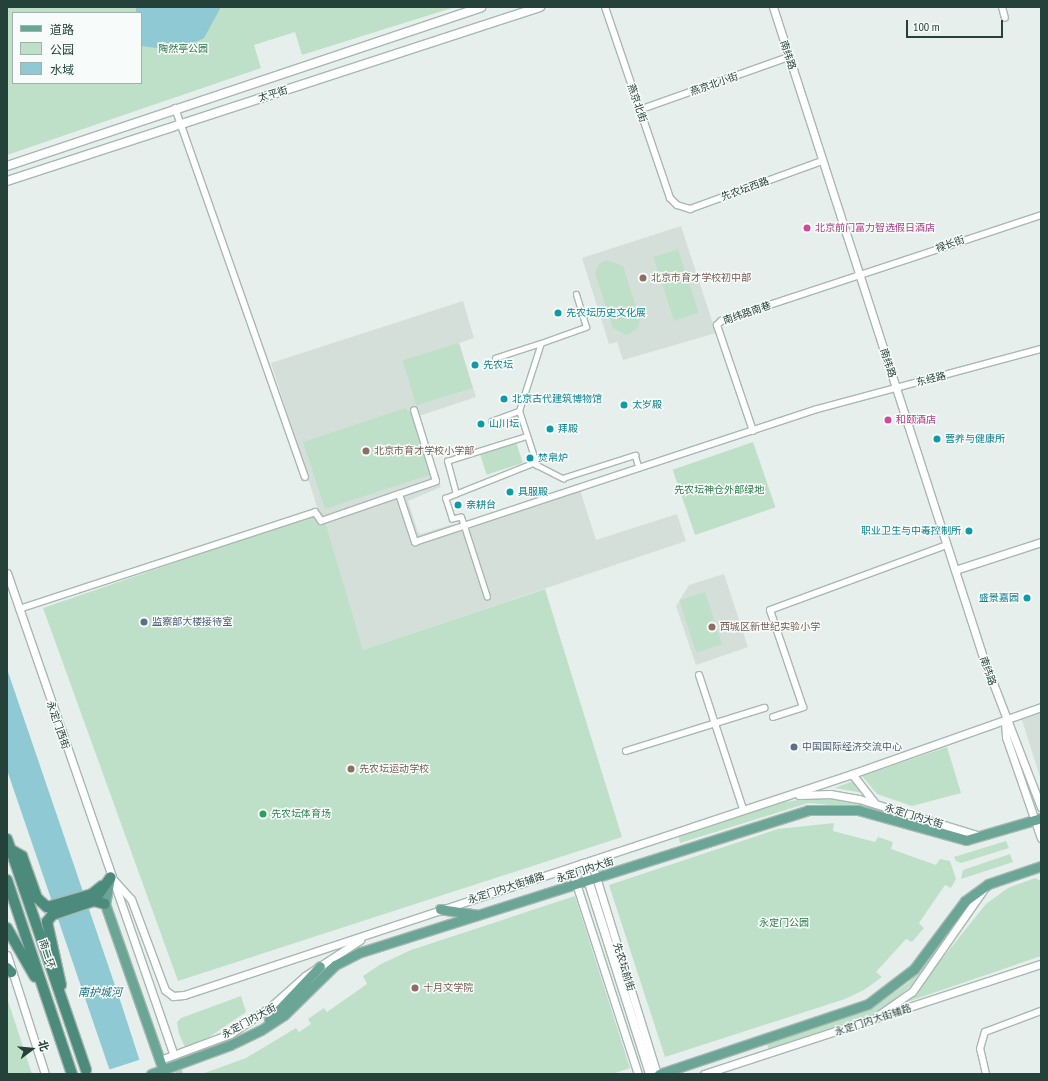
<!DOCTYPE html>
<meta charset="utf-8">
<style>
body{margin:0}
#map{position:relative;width:1048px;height:1081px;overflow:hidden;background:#e6efeb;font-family:"PT Sans Narrow","Noto Sans SC",sans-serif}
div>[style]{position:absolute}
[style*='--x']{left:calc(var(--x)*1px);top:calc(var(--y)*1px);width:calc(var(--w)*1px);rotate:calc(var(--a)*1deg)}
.built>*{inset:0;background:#d4dfda}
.green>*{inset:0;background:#bfe0c8;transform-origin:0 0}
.water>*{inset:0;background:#8ec9d4}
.pier>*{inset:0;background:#e6efeb}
.tertiary-tunnel>*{height:7px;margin-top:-3.5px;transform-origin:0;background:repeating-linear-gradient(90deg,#bfccc8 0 7px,transparent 0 10.5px)}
.roads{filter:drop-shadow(1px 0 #a8b8b2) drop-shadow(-1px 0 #a8b8b2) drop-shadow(0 1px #a8b8b2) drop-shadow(0 -1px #a8b8b2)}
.pedestrian>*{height:4.5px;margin:-2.25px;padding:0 2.25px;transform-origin:2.25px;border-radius:2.25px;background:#fff}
.minor>*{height:6px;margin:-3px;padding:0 3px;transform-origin:3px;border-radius:3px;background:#fff}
.tertiary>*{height:7px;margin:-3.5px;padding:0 3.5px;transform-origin:3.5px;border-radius:3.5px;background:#fff}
.secondary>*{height:8px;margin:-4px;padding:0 4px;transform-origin:4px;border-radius:4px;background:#fff}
.primary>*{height:9px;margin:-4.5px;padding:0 4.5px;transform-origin:4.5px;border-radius:4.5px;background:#6aa596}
.trunk>*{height:10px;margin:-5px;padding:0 5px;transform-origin:5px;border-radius:5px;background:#4c8a7c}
.dots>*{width:11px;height:11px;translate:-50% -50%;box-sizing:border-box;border:2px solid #f7fbf9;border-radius:50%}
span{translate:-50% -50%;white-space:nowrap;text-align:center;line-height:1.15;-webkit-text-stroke:3px #f7fbf9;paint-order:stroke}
.park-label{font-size:10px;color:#2d7a4b}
.street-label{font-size:10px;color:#24423a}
.hotel-label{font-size:10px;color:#b23c85}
.left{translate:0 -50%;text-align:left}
.education-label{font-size:10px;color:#785e54}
.culture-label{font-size:10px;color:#0d838f}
.right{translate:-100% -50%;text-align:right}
.service-label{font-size:10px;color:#4e5e75}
.leisure-label{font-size:10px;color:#27864d}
.water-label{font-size:11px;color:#1c6f80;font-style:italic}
.frame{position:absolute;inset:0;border:8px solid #24423a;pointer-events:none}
.legend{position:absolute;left:12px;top:12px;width:130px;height:72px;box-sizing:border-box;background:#f7fbf9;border:1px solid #a3b1ad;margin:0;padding:5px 7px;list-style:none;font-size:12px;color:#24423a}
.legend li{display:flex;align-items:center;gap:8px;height:20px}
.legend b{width:20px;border:1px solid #a3b1ad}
.north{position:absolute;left:12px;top:1029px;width:40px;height:40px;-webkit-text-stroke:3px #f7fbf9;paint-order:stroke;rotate:74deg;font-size:11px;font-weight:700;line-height:16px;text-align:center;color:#24423a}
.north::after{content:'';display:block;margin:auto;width:14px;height:18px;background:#24423a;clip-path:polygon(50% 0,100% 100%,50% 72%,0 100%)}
.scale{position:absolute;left:906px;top:20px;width:97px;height:18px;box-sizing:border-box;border:2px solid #24423a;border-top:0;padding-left:5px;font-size:12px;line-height:14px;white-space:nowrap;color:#24423a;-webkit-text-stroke:3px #f7fbf9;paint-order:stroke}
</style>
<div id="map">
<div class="built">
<div style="clip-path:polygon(681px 226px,716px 333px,623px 360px,617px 342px,609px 344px,582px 258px)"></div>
<div style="clip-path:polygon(463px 301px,474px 338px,459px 343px,476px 397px,419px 416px,441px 487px,408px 501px,418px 532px,421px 534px,453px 524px,455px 528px,579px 487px,596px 540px,677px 514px,686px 541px,363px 650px,271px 363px)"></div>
<div style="clip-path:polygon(724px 574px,748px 647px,696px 665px,676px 606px,689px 585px)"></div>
<div style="clip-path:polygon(1041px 711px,1041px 780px,1021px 717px)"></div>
</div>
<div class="green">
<div style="clip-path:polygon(evenodd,7px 7px,455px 7px,302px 55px,295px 32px,254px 45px,261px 68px,7px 155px,7px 7px,13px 13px,141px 13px,141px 83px,13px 83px,13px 13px)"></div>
<div style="left:678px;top:249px;width:67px;height:26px;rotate:72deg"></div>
<div style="clip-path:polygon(607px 260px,623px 266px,640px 319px,638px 328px,627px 335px,613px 328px,595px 273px,599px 264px)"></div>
<div style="left:459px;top:343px;width:47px;height:59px;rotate:73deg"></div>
<div style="clip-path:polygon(405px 408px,412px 414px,432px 474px,325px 509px,303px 442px)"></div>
<div style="left:516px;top:442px;width:22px;height:38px;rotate:72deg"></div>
<div style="left:753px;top:442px;width:69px;height:85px;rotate:71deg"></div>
<div style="clip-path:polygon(322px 512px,363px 650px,545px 589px,622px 837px,178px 981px,43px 608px)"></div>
<div style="left:705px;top:592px;width:55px;height:27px;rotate:72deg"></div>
<div style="clip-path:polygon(947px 747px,961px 793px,912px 806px,877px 794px,862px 776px)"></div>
<div style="clip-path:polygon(853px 781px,863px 793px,835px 788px)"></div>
<div style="clip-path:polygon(819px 797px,848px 799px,883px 810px,808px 803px,680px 843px,678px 834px,778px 803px)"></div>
<div style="clip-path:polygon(834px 823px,833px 831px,875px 842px,878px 837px,893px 842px,891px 849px,936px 865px,940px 859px,950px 861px,956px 879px,951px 888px,945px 885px,919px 923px,924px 928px,912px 942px,906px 939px,876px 972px,882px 977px,864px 990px,845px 999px,665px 1057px,609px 885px,778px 829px)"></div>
<div style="clip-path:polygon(1006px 841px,1009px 848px,961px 863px,956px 861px,954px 857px)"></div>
<div style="clip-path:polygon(1010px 854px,1013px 862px,961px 879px,963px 870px)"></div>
<div style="clip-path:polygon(1035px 878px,1041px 881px,1041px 956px,907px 1002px,986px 904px,1008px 888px)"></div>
<div style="clip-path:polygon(575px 896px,630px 1068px,612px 1074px,202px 1074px,246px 1058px,296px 1028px,299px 1032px,311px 1024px,308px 1019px,324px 1008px,327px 1012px,367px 984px,363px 976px,381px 964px,411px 950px)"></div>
<div style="clip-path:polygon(935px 954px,912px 985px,886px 1007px,857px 1022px,769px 1050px,767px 1044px,871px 1009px,908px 983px)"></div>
<div style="clip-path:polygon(241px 996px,246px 1012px,205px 1040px,185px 1047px,179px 1034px,177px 1022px,181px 1018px)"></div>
<div style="clip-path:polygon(7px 998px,32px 1074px,7px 1074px)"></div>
</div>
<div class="water">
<div style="clip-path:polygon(136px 7px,219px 7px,220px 9px,204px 38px,179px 51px,141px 46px,141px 13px,136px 13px)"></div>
<div style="clip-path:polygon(7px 669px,122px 1006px,144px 1074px,111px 1074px,7px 770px)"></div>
</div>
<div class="pier">
<div style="clip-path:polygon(142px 1059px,146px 1074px,109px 1074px,108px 1070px)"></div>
</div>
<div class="tertiary-tunnel">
<div style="--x:172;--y:1050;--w:25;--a:72"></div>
</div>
<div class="roads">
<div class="pedestrian">
<div style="--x:495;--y:358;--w:48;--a:-18.1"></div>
<div style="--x:491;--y:421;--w:30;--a:-20"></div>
<div style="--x:537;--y:466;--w:58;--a:-108.1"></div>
<div style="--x:519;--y:411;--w:71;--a:-72.1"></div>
<div style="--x:541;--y:343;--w:48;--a:-19.6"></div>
<div style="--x:586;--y:327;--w:34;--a:-107"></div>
<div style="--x:456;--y:494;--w:34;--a:-105"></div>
<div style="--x:447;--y:461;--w:84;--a:-17.4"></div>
<div style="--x:487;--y:597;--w:84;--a:-108"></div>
<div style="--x:461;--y:517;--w:9;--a:167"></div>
<div style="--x:452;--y:519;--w:22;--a:-108"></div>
<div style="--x:445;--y:498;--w:95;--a:-21.7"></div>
<div style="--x:533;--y:463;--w:34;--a:27"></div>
<div style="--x:563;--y:478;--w:76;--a:-17.7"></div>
<div style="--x:635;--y:455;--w:13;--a:72"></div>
</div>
<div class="minor">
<div style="--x:605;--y:7;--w:202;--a:71.2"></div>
<div style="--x:670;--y:198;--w:10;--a:45"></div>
<div style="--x:677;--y:205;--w:14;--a:17"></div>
<div style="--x:690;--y:209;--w:140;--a:-20"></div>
<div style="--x:1002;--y:7;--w:11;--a:75"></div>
<div style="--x:175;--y:108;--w:391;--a:70.6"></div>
<div style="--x:639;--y:110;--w:159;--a:-19.5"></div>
<div style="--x:753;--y:431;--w:112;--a:-108.8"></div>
<div style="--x:717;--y:325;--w:6;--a:-45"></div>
<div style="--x:721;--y:321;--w:337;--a:-18.3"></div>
<div style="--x:399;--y:494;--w:39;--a:-19"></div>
<div style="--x:436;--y:481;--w:74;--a:-107.2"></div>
<div style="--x:19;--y:609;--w:311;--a:-18.1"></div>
<div style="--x:315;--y:512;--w:11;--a:56"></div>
<div style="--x:321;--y:521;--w:83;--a:-19.1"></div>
<div style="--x:399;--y:494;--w:51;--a:71.6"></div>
<div style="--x:415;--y:542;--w:423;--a:-18.3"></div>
<div style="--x:817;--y:409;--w:232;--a:-15"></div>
<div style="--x:699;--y:675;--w:141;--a:71.8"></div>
<div style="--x:773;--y:717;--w:32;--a:-18"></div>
<div style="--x:803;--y:707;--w:102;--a:-108.8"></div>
<div style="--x:770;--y:610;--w:189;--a:-20.2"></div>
<div style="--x:626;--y:751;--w:145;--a:-17.3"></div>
<div style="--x:986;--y:1074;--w:26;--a:-103"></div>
<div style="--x:980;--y:1049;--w:18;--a:-74"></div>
<div style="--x:985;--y:1032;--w:60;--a:-20.6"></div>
</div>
<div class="tertiary">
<div style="--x:773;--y:7;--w:683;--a:72.1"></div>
<div style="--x:983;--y:657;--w:161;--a:68.9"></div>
<div style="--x:955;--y:570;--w:90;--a:-18"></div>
<div style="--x:7;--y:573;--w:505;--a:70.92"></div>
<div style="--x:1005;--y:722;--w:15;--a:86"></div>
<div style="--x:1006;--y:737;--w:107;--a:70.9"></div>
<div style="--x:852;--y:774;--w:37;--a:52"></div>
<div style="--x:799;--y:795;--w:31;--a:-2"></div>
<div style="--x:830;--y:794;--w:29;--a:10"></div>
<div style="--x:859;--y:799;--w:127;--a:17"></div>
<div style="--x:591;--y:861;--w:223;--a:72.8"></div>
<div style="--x:571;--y:868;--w:217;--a:72"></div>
<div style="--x:111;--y:877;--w:30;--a:48"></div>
<div style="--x:131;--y:899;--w:97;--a:69.5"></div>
<div style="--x:165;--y:990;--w:10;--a:37"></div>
<div style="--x:173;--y:996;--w:11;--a:-5"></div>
<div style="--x:184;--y:995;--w:704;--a:-18.31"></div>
<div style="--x:852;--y:774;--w:201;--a:-19.5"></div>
<div style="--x:7;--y:955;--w:125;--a:72.3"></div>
<div style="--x:880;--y:1014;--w:39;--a:-35"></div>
<div style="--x:912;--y:992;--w:129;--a:-55.1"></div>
<div style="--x:160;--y:1060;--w:75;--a:-20.4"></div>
<div style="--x:230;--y:1034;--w:47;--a:-33.7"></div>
<div style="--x:269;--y:1008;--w:48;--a:-41.6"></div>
<div style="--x:305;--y:976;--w:66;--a:-33.2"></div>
<div style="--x:704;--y:1074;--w:354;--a:-18.1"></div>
</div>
<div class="secondary">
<div style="--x:7;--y:166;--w:500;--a:-18.5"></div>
<div style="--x:7;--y:181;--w:561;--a:-18.08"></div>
<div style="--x:583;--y:864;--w:220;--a:72.3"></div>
</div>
<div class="primary">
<div style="--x:110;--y:878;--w:26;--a:101"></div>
<div style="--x:105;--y:904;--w:176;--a:70.7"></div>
<div style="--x:440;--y:909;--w:37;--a:9"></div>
<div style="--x:269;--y:1020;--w:74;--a:-46.6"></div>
<div style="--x:151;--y:1074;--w:84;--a:-20.2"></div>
<div style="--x:230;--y:1045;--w:34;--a:-26"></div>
<div style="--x:261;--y:1030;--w:27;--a:-33"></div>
<div style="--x:284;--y:1015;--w:71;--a:-44.4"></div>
<div style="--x:335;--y:965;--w:29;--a:-27"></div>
<div style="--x:361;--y:952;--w:469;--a:-17.6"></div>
<div style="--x:808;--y:810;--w:50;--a:0"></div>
<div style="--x:858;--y:810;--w:112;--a:15.5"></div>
<div style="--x:966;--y:840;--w:78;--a:-16.3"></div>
<div style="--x:659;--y:1074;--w:220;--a:-18.5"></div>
<div style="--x:868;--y:1004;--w:58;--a:-37.3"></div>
<div style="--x:914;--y:969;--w:85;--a:-53.1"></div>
<div style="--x:965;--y:901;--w:29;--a:-36"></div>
<div style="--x:988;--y:884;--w:56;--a:-18.8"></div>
</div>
<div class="trunk">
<div style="--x:7;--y:839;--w:244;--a:71.1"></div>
<div style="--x:10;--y:849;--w:14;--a:30"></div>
<div style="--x:22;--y:856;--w:45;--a:70.3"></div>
<div style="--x:37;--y:898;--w:13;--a:42"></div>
<div style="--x:47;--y:907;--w:47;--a:-16.1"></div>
<div style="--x:92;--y:894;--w:13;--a:-39"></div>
<div style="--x:7;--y:880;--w:205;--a:71.5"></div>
<div style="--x:94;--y:901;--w:11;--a:15"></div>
<div style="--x:7;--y:928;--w:56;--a:60.3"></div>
<div style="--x:7;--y:968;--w:6;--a:45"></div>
<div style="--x:61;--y:985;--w:65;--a:-102.5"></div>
<div style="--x:47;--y:922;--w:9;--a:-54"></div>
<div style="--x:52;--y:915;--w:44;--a:-18.4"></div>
<div style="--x:94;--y:901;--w:29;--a:-55"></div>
</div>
</div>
<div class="dots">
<div style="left:807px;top:228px;background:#d1479c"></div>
<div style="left:643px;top:278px;background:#8d6e63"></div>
<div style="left:558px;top:313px;background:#0f9aa8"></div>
<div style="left:475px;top:365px;background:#0f9aa8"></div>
<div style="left:504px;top:399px;background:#0f9aa8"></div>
<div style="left:624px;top:405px;background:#0f9aa8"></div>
<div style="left:888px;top:420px;background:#d1479c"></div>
<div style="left:481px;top:424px;background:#0f9aa8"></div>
<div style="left:550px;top:429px;background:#0f9aa8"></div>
<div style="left:937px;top:439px;background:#0f9aa8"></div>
<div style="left:366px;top:451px;background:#8d6e63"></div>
<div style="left:530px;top:458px;background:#0f9aa8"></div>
<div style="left:510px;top:492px;background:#0f9aa8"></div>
<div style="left:458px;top:505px;background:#0f9aa8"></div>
<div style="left:969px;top:531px;background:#0f9aa8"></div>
<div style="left:1027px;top:598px;background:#0f9aa8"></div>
<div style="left:144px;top:622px;background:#5c6f8a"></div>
<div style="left:712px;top:627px;background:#8d6e63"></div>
<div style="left:794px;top:747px;background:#5c6f8a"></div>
<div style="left:351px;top:769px;background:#8d6e63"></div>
<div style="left:263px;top:814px;background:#2e9e5b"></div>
<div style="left:415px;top:988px;background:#8d6e63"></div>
</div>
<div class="park-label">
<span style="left:183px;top:49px">陶然亭公园</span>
<span style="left:719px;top:490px">先农坛神仓外部绿地</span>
<span style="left:784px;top:923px">永定门公园</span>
</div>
<div class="street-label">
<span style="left:788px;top:55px;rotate:72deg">南纬路</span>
<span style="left:714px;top:84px;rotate:-19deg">燕京北小街</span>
<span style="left:273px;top:94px;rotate:-17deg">太平街</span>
<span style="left:637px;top:103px;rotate:71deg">燕京北街</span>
<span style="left:745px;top:189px;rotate:-20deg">先农坛西路</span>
<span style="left:950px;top:244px;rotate:-19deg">禄长街</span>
<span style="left:747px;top:313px;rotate:-19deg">南纬路南巷</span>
<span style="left:888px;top:363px;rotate:72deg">南纬路</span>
<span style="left:931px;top:379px;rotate:-14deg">东经路</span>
<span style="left:988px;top:671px;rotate:71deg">南纬路</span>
<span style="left:58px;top:725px;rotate:71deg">永定门西街</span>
<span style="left:914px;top:816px;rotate:17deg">永定门内大街</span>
<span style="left:585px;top:870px;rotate:-18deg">永定门内大街</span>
<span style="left:506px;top:888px;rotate:-18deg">永定门内大街辅路</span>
<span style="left:47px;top:954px;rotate:72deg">南二环</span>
<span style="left:624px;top:967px;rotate:73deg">先农坛前街</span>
<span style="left:873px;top:1020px;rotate:-18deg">永定门内大街辅路</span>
<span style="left:249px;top:1021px;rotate:-29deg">永定门内大街</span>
</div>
<div class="hotel-label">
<span class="left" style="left:815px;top:228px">北京前门富力智选假日酒店</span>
<span class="left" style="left:896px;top:420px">和颐酒店</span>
</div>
<div class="education-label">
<span class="left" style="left:651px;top:278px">北京市育才学校初中部</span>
<span class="left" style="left:374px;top:451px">北京市育才学校小学部</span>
<span class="left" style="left:720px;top:627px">西城区新世纪实验小学</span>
<span class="left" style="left:359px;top:769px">先农坛运动学校</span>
<span class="left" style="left:423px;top:988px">十月文学院</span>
</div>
<div class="culture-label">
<span class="left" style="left:566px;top:313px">先农坛历史文化展</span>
<span class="left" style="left:483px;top:365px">先农坛</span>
<span class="left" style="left:512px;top:399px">北京古代建筑博物馆</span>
<span class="left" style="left:632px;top:405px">太岁殿</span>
<span class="left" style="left:489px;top:424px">山川坛</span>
<span class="left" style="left:558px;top:429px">拜殿</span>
<span class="left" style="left:945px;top:439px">营养与健康所</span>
<span class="left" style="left:538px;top:458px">焚帛炉</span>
<span class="left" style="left:518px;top:492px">具服殿</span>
<span class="left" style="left:466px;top:505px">亲耕台</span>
<span class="right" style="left:961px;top:531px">职业卫生与中毒控制所</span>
<span class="right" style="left:1019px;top:598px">盛景嘉园</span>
</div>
<div class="service-label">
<span class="left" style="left:152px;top:622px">监察部大楼接待室</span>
<span class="left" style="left:802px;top:747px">中国国际经济交流中心</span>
</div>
<div class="leisure-label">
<span class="left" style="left:271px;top:814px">先农坛体育场</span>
</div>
<div class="water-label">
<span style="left:100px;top:992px">南护城河</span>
</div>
<div class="frame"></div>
<ul class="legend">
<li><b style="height:5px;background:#6aa596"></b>道路</li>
<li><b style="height:11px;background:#bfe0c8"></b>公园</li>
<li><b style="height:11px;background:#8ec9d4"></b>水域</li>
</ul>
<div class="north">北</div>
<div class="scale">100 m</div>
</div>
